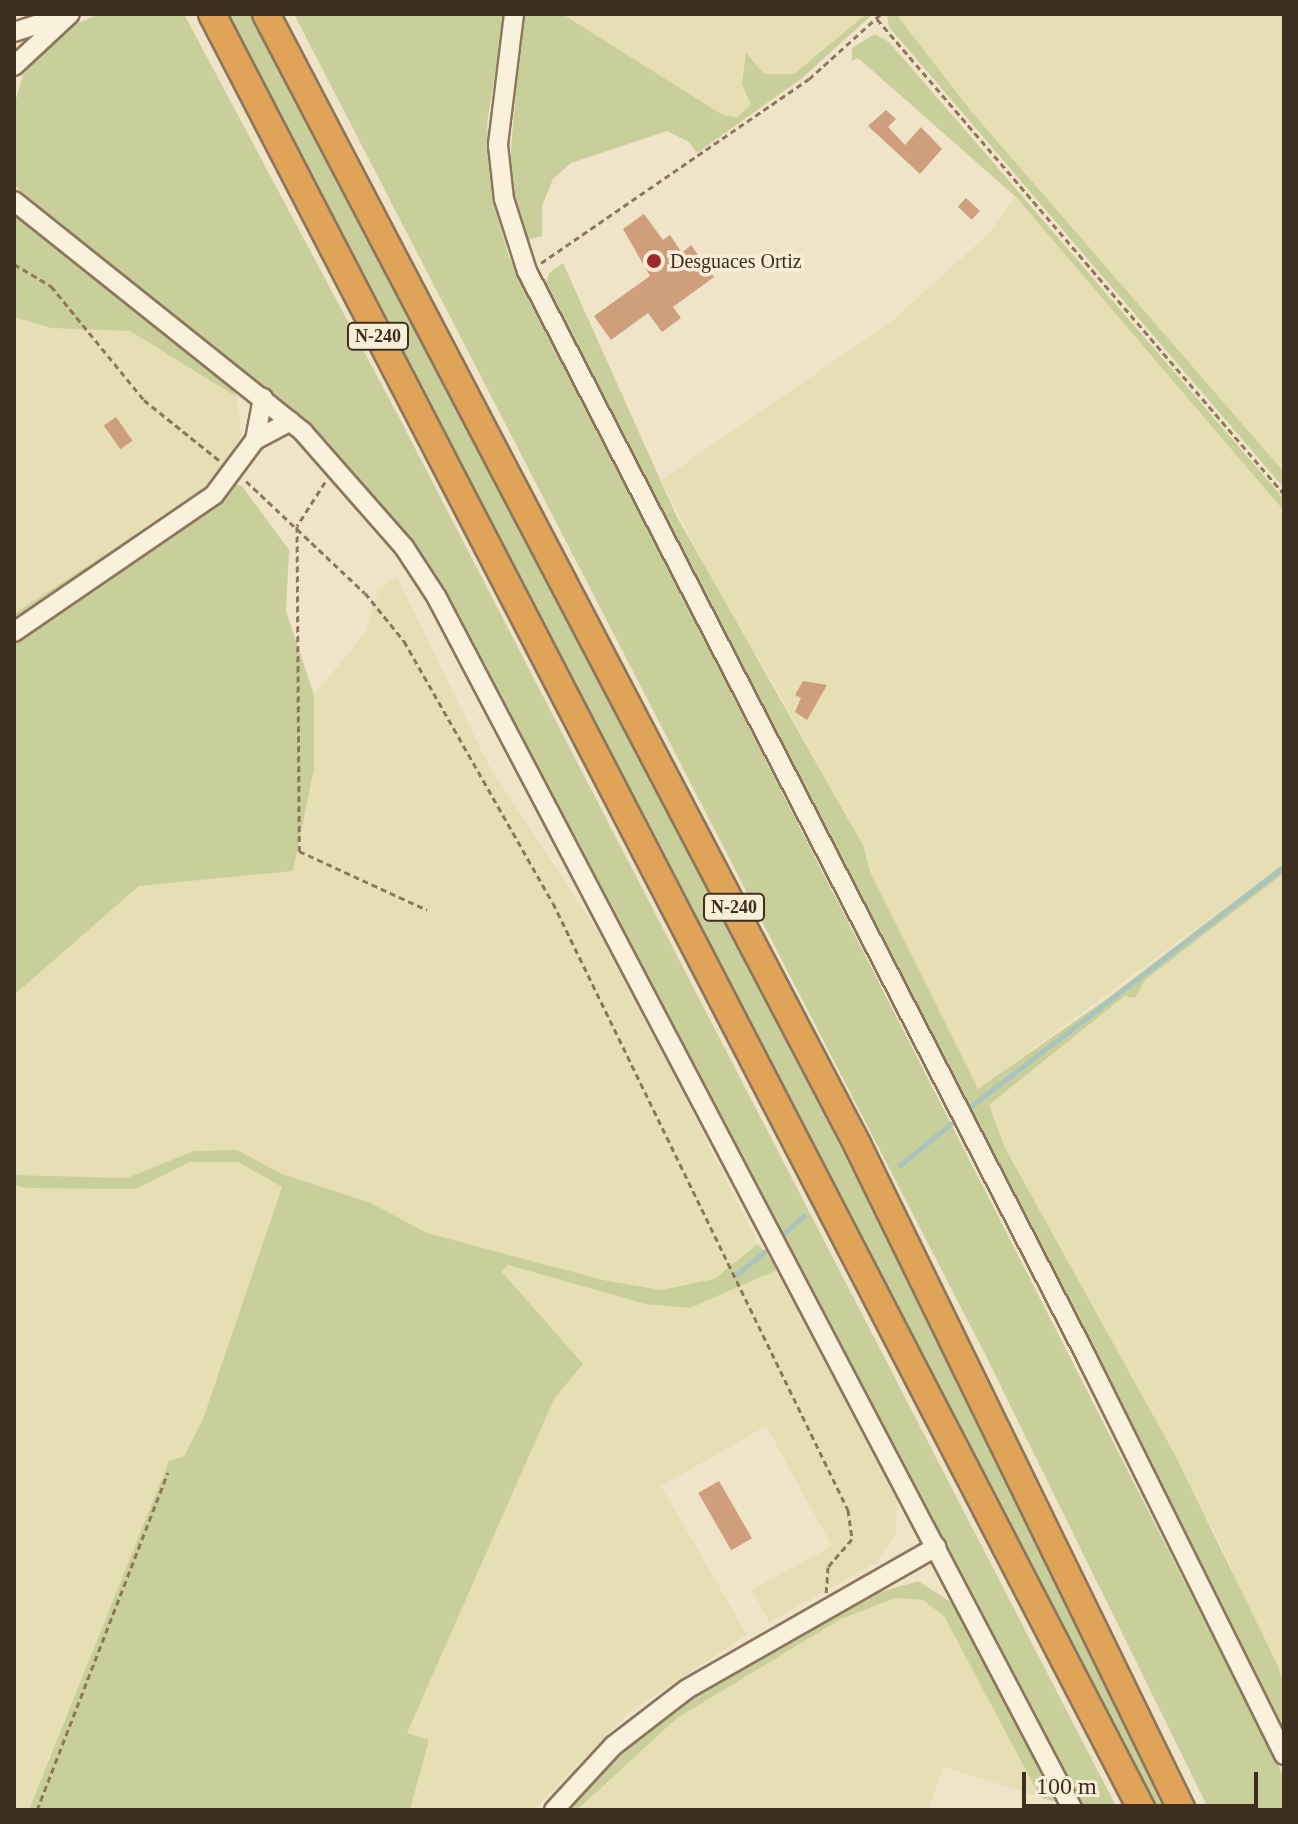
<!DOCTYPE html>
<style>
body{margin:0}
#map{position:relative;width:1298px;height:1824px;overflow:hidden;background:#f0e4c8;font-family:Georgia,serif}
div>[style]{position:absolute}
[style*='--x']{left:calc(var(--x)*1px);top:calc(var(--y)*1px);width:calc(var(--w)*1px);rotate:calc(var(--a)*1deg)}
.farmland>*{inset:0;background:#e6deb5}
.green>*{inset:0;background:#c9cf9b}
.stream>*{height:5px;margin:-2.5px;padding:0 2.5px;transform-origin:2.5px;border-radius:2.5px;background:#a9c4bc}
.building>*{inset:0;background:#cf9f7d;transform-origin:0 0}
.path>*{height:3px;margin-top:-1.5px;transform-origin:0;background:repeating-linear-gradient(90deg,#8d765c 0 6px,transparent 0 10px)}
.roads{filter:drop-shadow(2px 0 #8d765c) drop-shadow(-2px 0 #8d765c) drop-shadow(0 2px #8d765c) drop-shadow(0 -2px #8d765c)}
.minor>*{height:18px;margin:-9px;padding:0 9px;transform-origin:9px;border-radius:9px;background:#faf1dc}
.highway>*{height:26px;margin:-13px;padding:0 13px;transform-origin:13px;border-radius:13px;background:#e0a458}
.dots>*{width:22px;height:22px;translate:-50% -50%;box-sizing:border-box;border:4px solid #f7eed8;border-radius:50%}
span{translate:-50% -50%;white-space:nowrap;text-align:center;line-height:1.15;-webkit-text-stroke:7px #f7eed8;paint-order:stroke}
.shield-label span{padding:2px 6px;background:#f7eed8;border:2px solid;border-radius:6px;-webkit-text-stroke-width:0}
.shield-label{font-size:18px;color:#3d2e20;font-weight:700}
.poi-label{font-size:20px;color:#3d2e20}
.left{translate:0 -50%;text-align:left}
.frame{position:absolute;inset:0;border:16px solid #3d2e20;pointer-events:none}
.scale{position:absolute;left:1022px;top:1772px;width:236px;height:36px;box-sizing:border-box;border:4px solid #3d2e20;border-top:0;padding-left:10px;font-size:24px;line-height:28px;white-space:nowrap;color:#3d2e20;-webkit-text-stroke:6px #f7eed8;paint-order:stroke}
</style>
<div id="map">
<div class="farmland">
<div style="clip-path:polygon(562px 14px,866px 14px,794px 74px,764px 74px,747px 55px,742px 84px,751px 105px,737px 117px,723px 115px)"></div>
<div style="clip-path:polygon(896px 14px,1284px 14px,1284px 472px,971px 111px)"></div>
<div style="clip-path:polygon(1016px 197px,1284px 511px,1284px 863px,978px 1090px,870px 872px,864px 847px,759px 658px,739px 633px,661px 480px,891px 322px,987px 235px)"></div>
<div style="clip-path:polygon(14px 317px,51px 328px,130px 331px,237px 397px,241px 434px,216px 482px,14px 614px)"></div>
<div style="clip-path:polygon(397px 577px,488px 764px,615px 958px,758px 1244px,714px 1279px,661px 1290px,603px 1280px,427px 1233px,371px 1203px,282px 1174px,237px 1150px,194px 1151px,127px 1178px,14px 1175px,14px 995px,139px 886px,293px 871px,314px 769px,314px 695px,366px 632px,379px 588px)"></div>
<div style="clip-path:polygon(1284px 873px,1284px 1683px,1216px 1535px,1077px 1287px,1005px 1148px,989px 1105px,1126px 996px,1135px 998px,1144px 981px)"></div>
<div style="clip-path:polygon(190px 1162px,238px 1162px,282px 1187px,203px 1419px,184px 1456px,169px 1461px,29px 1810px,14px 1810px,14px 1185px,136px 1189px)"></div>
<div style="clip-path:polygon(508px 1265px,645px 1304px,689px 1308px,779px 1269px,897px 1499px,896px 1533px,876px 1563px,769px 1622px,752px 1590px,832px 1546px,766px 1426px,661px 1486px,747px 1635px,629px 1712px,534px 1810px,410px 1810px,429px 1740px,406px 1733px,554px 1399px,583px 1364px,502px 1272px)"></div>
<div style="clip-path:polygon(895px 1598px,923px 1600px,944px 1616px,1040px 1797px,944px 1767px,928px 1810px,577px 1810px,677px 1718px,841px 1619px)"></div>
</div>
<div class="green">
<div style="clip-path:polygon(99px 14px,184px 14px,401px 421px,1118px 1810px,1082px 1810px,497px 688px,403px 531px,304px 423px,15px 186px,14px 106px,26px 64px,69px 27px)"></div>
<div style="clip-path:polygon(228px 14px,253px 14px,946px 1350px,1172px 1810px,1158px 1810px)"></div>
<div style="clip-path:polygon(294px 14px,505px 14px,487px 123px,493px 201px,509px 257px,1284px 1777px,1284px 1810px,1209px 1810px,984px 1352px)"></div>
<div style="clip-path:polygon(522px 14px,562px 14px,723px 115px,737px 117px,751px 105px,742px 84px,746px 53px,764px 74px,794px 74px,866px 14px,873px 14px,801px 79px,697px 153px,689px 142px,667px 131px,571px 163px,553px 179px,542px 206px,542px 236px,527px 240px,509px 175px)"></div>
<div style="clip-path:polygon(896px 14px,971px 111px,1284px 472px,1284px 488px,889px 27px,887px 14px)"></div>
<div style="clip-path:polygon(875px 34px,889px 42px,1284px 499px,1284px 511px,1016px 197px,858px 58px,852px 61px,852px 48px)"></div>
<div style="clip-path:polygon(14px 209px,225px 379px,237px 397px,130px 331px,51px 328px,14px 317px)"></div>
<div style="clip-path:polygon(563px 263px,677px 517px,864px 847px,870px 872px,978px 1089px,1108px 998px,1284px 863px,1284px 873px,1145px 980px,1135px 998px,1125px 996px,989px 1105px,1005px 1148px,1175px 1455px,1276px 1662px,1284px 1683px,1284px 1729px,1028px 1222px,584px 367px,545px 286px,549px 273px)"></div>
<div style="clip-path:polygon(216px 482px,242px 486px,289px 550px,286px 611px,314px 695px,314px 769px,293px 871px,139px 886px,14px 995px,14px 614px)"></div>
<div style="clip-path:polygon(237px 1150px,282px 1174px,371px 1203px,427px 1233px,603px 1280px,661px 1290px,714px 1279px,758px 1244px,779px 1269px,690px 1308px,645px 1304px,508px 1265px,502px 1272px,583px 1364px,554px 1399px,407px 1733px,429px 1740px,410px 1810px,29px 1810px,169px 1461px,184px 1456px,203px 1419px,282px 1187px,238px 1162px,190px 1162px,136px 1189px,28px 1188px,14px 1185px,14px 1175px,127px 1178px,194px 1151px)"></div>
<div style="clip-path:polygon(918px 1581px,957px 1606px,1060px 1804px,1040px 1797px,944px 1616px,923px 1600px,895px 1598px,841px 1619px,677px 1718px,577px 1810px,565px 1810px,623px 1749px,683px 1702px,860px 1598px)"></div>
</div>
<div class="stream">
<div style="--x:971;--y:1106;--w:394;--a:-37.4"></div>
<div style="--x:900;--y:1165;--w:68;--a:-39.1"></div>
<div style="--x:783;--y:1234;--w:28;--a:-41"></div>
<div style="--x:737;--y:1274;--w:36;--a:-39"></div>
</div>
<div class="building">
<div style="clip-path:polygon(886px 110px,896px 119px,888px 127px,905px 145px,921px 127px,942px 149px,920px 174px,868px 126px)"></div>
<div style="left:966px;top:198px;width:19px;height:12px;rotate:43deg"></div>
<div style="clip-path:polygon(644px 214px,663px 240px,670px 235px,682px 253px,691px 245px,714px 277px,673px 307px,681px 318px,662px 332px,648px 313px,611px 340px,594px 316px,650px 276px,623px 229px)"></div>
<div style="left:116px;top:417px;width:29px;height:15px;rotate:55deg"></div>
<div style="clip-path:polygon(803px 681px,827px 685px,807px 720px,795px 712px,801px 698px,795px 695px)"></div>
<div style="left:719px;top:1481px;width:66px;height:24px;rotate:60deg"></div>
</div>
<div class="path">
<div style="--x:877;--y:19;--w:626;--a:49.41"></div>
<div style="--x:541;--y:263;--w:325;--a:-34.5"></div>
<div style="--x:809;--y:79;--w:97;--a:-42.1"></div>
<div style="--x:14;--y:264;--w:43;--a:30.7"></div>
<div style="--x:51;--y:286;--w:147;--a:50.8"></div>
<div style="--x:144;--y:400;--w:99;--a:38.8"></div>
<div style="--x:246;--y:481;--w:163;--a:43.3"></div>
<div style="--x:365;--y:593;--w:62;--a:50.9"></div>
<div style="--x:404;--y:641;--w:301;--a:60.4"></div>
<div style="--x:553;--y:903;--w:675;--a:64.08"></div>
<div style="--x:848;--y:1510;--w:29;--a:82"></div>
<div style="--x:852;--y:1539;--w:37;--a:131"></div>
<div style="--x:828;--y:1567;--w:26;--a:94"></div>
<div style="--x:325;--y:482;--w:52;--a:122.5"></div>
<div style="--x:297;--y:526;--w:325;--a:89.6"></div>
<div style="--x:299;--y:851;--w:141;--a:24.7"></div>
<div style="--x:37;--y:1810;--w:362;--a:-68.8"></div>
</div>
<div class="roads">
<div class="minor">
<div style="--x:514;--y:14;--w:132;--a:97"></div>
<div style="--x:498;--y:145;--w:54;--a:83.7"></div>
<div style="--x:504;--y:199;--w:76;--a:72.3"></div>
<div style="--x:527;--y:271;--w:1225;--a:62.74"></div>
<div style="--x:1088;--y:1360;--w:441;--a:63.6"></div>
<div style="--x:14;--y:32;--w:45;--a:-18"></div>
<div style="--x:14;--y:66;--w:76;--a:-42.9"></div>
<div style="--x:14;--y:201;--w:370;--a:38.6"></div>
<div style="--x:303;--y:432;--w:153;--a:48.7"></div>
<div style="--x:404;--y:547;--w:59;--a:56.9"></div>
<div style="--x:436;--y:596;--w:1371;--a:62.31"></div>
<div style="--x:255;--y:440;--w:40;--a:-28"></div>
<div style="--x:14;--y:632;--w:242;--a:-34.4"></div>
<div style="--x:214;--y:495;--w:69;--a:-53.3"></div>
<div style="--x:255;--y:440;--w:43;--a:-79.2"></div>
<div style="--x:554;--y:1810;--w:87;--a:-47.3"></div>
<div style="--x:613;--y:1746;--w:93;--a:-37.6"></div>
<div style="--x:687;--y:1689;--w:287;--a:-29.7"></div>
</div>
<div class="highway">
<div style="--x:212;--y:14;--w:2023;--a:62.62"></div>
<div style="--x:266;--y:14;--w:1275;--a:62.39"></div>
<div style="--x:857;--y:1144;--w:741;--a:63.99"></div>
</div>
</div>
<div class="dots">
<div style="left:654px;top:261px;background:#9e2a2b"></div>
</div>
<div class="shield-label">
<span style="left:378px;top:336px">N-240</span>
<span style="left:734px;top:907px">N-240</span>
</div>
<div class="poi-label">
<span class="left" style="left:670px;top:261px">Desguaces Ortiz</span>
</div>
<div class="frame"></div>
<div class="scale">100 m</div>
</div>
